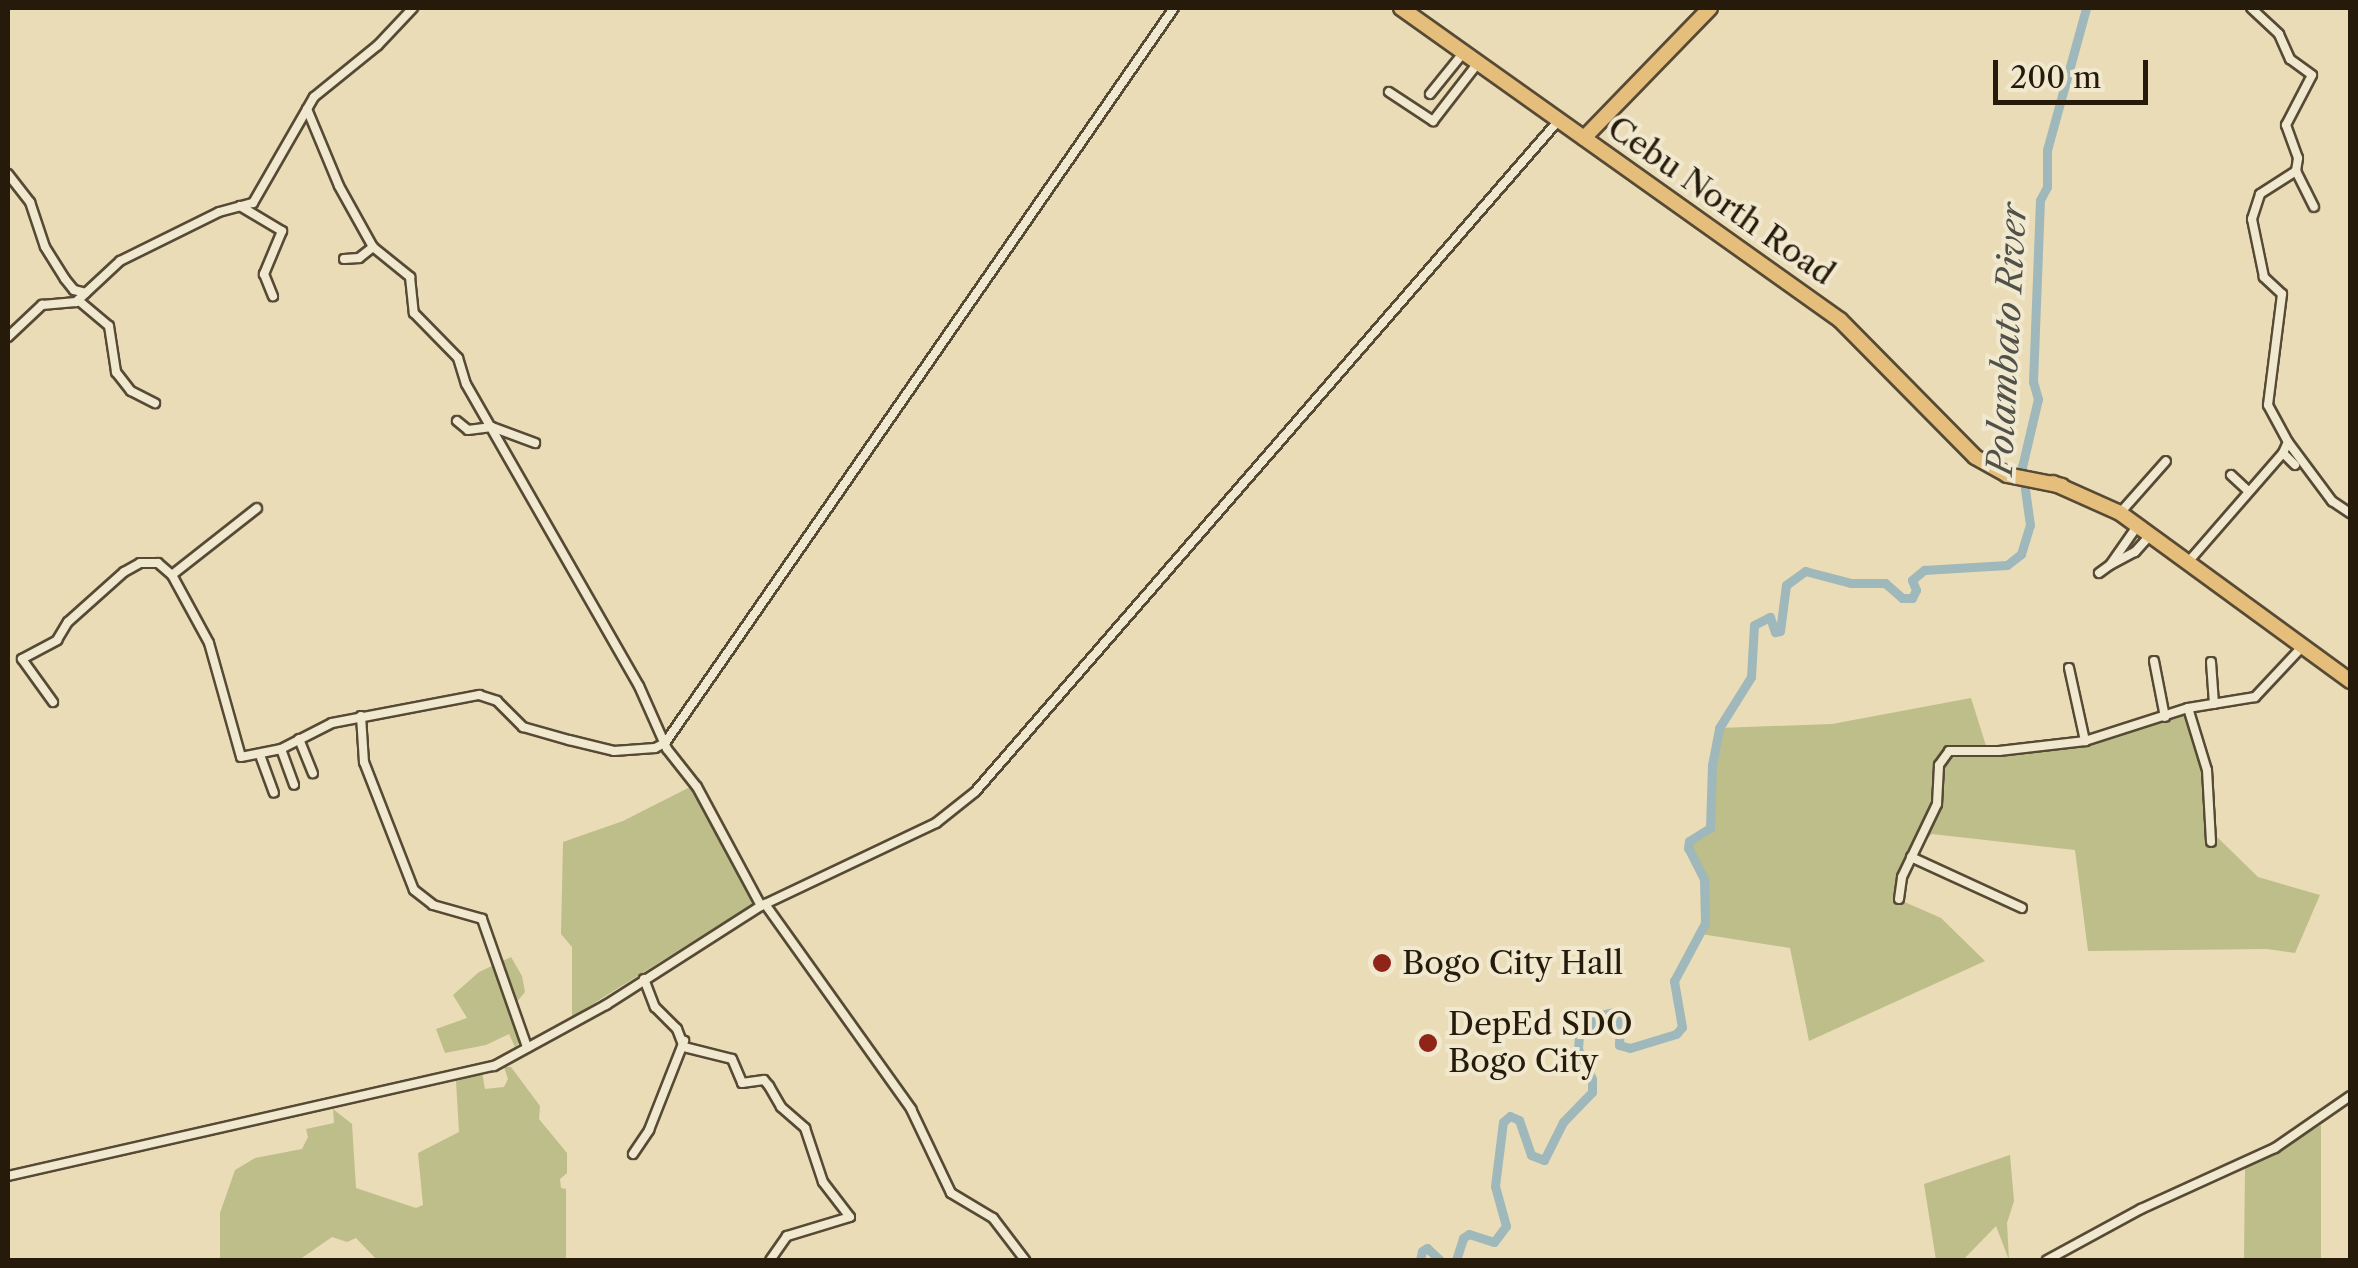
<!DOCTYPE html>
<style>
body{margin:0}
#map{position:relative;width:2358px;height:1268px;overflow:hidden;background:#eadcb7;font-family:"Libre Caslon Text",serif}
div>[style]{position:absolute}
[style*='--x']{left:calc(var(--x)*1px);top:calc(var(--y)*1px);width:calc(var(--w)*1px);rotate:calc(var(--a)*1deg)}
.green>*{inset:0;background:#bdbe89}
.river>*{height:9px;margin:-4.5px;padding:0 4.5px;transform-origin:4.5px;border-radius:4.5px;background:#9fb8bb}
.roads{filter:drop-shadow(2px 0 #574a35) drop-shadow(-2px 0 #574a35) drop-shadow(0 2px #574a35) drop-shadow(0 -2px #574a35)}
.minor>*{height:8px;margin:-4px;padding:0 4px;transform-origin:4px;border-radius:4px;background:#f1e8d0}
.highway>*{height:14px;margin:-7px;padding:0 7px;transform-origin:7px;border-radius:7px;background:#e5be7c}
.dots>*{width:28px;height:28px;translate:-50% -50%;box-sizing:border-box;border:5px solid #f1e8d0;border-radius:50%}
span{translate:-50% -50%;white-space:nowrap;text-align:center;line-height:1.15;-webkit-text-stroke:8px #f1e8d0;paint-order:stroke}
.street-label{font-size:32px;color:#261a0a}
.poi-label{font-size:32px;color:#261a0a}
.left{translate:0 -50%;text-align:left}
.water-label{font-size:35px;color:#505148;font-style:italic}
.frame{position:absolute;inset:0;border:10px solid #261a0a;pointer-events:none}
.scale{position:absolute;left:1993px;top:60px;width:155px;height:45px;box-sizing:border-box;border:5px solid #261a0a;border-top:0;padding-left:12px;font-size:30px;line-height:35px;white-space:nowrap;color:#261a0a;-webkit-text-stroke:8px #f1e8d0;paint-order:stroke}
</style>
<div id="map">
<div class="green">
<div style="clip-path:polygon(1971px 698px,1988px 752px,2104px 737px,2187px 712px,2206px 764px,2216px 836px,2258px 877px,2320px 895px,2295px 953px,2267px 949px,2088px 951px,2075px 850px,1932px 834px,1905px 858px,1900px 900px,1941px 918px,1985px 961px,1809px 1041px,1790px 948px,1701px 934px,1705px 923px,1704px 879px,1688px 848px,1689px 841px,1710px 828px,1712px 765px,1719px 728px,1832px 724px)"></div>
<div style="clip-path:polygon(692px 786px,754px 903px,572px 1017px,572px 947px,561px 934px,563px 842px,623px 821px)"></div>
<div style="clip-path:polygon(511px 957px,522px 976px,525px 992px,511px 1009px,521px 1041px,515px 1047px,509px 1034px,486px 1045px,445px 1053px,436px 1029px,467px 1018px,453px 995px,479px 972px)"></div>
<div style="clip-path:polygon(504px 1067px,511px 1067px,540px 1106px,539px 1119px,567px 1153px,567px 1173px,560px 1179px,561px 1188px,566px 1189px,566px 1260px,377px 1260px,356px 1238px,347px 1242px,332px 1237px,299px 1260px,220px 1260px,220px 1213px,235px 1170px,255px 1158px,302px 1149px,308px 1137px,306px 1129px,334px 1123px,333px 1109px,352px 1124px,356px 1188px,416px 1208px,423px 1205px,418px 1153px,459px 1132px,456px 1081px,482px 1072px,485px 1089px,504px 1087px,508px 1079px)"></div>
<div style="clip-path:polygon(2321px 1125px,2321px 1260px,2244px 1260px,2245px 1168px)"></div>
<div style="clip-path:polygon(2010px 1155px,2014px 1201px,2007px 1223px,2009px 1260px,1996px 1226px,1963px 1260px,1936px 1260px,1924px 1184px)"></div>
</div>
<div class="river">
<div style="--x:1420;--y:1260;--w:9;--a:-77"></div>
<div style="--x:1422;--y:1251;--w:6;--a:-31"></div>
<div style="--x:1427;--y:1248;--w:18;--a:43"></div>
<div style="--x:1456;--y:1260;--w:23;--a:-72"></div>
<div style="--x:1463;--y:1238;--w:7;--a:-34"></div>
<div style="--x:1469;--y:1234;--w:26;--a:18"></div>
<div style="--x:1494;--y:1242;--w:20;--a:-53"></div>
<div style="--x:1506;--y:1226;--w:41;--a:-105.4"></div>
<div style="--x:1495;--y:1186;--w:64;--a:-82.9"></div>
<div style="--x:1503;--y:1122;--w:9;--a:-41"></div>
<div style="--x:1510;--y:1116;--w:10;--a:24"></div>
<div style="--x:1519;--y:1120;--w:37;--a:71"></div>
<div style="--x:1531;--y:1155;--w:14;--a:21"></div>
<div style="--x:1544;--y:1160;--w:42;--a:-63.4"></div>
<div style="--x:1563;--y:1122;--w:42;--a:-46"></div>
<div style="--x:1592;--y:1092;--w:13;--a:-90"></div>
<div style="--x:1592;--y:1079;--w:33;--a:-115"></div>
<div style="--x:1578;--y:1049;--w:13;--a:-86"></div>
<div style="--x:1579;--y:1036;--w:30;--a:-44"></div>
<div style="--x:1601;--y:1015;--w:13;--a:-13"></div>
<div style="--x:1614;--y:1012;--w:8;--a:40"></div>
<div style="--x:1620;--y:1017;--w:28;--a:92"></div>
<div style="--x:1619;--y:1045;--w:11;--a:15"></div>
<div style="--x:1630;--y:1048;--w:48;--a:-16.9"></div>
<div style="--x:1676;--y:1034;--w:9;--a:-49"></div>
<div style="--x:1682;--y:1027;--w:47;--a:-99.9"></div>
<div style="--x:1674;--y:981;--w:66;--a:-61.9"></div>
<div style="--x:1705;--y:923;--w:44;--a:-91.3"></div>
<div style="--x:1704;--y:879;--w:35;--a:-117"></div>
<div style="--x:1688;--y:848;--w:7;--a:-82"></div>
<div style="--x:1689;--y:841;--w:25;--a:-32"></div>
<div style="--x:1710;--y:828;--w:63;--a:-88.2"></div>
<div style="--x:1712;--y:765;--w:38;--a:-79"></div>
<div style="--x:1719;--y:728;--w:60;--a:-57.9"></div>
<div style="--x:1751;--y:677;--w:52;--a:-86.7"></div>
<div style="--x:1754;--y:625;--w:18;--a:-27"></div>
<div style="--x:1770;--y:617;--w:16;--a:72"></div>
<div style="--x:1775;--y:632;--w:5;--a:-11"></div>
<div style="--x:1780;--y:631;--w:46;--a:-82.6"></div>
<div style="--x:1786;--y:585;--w:24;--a:-36"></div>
<div style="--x:1805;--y:571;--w:48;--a:14.6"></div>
<div style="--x:1851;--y:583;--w:34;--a:0"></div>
<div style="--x:1885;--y:583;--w:23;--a:41"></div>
<div style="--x:1902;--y:598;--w:10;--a:0"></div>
<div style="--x:1912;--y:598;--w:9;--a:-63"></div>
<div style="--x:1916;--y:590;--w:11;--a:-112"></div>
<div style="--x:1912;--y:580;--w:16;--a:-40"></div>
<div style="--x:1924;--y:570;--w:83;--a:-3.4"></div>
<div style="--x:2007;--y:565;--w:18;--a:-38"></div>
<div style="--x:2021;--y:554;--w:30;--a:-73"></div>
<div style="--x:2030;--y:525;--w:59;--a:-97.9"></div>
<div style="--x:2022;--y:467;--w:70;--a:-76.8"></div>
<div style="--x:2038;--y:399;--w:18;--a:-106"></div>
<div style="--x:2033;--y:382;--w:182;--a:-87.8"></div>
<div style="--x:2040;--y:200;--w:15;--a:-62"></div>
<div style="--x:2047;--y:187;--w:37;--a:-90"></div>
<div style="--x:2047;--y:150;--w:147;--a:-74.6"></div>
</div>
<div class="roads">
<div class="minor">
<div style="--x:1389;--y:92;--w:53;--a:33.4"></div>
<div style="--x:1433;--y:121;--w:73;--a:-52.2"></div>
<div style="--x:1430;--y:94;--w:54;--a:-51"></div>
<div style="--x:307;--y:109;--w:83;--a:67.4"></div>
<div style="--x:339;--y:186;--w:70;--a:60.9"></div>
<div style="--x:373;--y:247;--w:48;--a:39"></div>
<div style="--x:410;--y:277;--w:36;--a:84"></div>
<div style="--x:414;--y:313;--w:63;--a:45.6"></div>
<div style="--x:458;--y:358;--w:27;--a:73"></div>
<div style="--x:466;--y:384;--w:348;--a:60.2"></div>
<div style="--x:639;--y:686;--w:69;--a:66"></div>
<div style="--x:667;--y:749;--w:48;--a:51.7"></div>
<div style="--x:697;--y:787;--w:135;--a:61.7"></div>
<div style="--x:2296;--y:171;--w:40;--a:63.4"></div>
<div style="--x:8;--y:174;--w:36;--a:52"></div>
<div style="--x:30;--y:202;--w:47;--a:71.6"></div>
<div style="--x:45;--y:247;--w:38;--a:58"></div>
<div style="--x:65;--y:279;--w:14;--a:51"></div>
<div style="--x:74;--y:290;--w:12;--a:14"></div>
<div style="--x:240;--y:206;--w:49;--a:30.8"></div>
<div style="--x:282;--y:231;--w:47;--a:112.7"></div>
<div style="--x:264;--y:274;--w:24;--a:68"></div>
<div style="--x:344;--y:259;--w:15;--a:-4"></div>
<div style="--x:359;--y:258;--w:18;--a:-38"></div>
<div style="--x:78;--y:300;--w:40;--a:40"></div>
<div style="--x:109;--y:326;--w:47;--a:81.3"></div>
<div style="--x:116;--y:372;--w:24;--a:52"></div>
<div style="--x:131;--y:391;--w:27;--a:27"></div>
<div style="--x:8;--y:337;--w:47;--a:-43.3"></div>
<div style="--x:42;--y:305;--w:34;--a:-5"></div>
<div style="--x:76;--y:302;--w:60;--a:-43"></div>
<div style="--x:120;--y:261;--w:110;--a:-26.3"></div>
<div style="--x:219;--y:212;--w:35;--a:-15"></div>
<div style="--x:253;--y:203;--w:122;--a:-60.1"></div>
<div style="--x:314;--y:97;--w:82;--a:-39.1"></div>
<div style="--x:378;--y:45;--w:51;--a:-46.6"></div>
<div style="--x:457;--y:421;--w:14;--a:39"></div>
<div style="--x:468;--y:430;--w:24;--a:-7"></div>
<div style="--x:492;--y:427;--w:46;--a:20.4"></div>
<div style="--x:2288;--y:442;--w:74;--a:53.3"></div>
<div style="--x:2332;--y:501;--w:22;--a:34"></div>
<div style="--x:2283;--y:453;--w:17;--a:45"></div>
<div style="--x:2231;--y:475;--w:23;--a:43"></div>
<div style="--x:2120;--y:513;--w:69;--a:-48.5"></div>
<div style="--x:2189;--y:561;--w:143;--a:-49"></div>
<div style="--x:2283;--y:453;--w:12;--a:-66"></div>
<div style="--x:2288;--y:442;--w:42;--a:-118.4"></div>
<div style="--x:2268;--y:405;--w:112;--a:-82.8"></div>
<div style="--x:2282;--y:294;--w:25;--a:-137"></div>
<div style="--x:2264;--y:277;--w:59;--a:-101.7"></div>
<div style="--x:2252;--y:219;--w:26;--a:-72"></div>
<div style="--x:2260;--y:194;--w:43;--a:-32.6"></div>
<div style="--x:2296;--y:171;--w:13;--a:-81"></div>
<div style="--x:2298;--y:158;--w:35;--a:-110"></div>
<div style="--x:2286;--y:125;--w:56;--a:-62.5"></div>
<div style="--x:2312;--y:75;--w:27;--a:-144"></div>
<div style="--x:2290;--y:59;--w:27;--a:-114"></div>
<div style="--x:2279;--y:34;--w:38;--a:-137"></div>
<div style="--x:2112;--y:564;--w:26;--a:-28"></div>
<div style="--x:2135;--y:552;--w:24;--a:-48"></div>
<div style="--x:2099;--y:573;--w:14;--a:-36"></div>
<div style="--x:2110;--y:565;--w:49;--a:-55"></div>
<div style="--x:172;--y:575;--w:108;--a:-38.2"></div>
<div style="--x:2154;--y:661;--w:57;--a:78.9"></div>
<div style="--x:2211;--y:662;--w:42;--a:85.9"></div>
<div style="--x:2069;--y:668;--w:75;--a:77.6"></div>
<div style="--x:53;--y:702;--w:53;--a:-125.8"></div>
<div style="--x:22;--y:659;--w:40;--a:-28"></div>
<div style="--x:57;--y:640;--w:21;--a:-59"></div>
<div style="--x:68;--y:622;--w:75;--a:-41.8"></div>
<div style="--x:124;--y:572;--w:18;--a:-29"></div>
<div style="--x:140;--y:563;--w:18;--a:0"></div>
<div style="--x:158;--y:563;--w:18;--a:41"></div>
<div style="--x:172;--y:575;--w:77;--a:61.4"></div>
<div style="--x:209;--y:643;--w:118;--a:74.3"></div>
<div style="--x:241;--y:757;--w:41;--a:-11.3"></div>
<div style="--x:281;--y:749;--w:57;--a:-27"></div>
<div style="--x:332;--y:723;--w:150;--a:-10.8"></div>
<div style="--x:479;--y:695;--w:19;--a:18"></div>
<div style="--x:497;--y:701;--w:37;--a:45"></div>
<div style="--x:523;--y:727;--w:48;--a:15.8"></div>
<div style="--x:569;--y:740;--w:46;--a:13.7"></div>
<div style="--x:614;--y:751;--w:41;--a:-4.2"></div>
<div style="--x:655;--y:748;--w:11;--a:-27"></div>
<div style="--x:665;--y:743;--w:894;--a:-55.3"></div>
<div style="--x:2188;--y:708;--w:65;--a:73"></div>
<div style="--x:2207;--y:770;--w:72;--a:86.8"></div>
<div style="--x:361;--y:716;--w:46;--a:86.3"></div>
<div style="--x:364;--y:762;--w:137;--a:68.7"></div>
<div style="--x:414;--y:890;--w:24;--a:38"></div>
<div style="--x:433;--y:905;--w:51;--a:15.9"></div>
<div style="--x:482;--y:919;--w:136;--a:70.6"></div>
<div style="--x:299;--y:739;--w:37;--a:68"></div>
<div style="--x:281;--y:749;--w:38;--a:70"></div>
<div style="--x:260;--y:755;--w:40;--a:69.8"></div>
<div style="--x:1911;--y:857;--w:122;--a:24.7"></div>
<div style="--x:1899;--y:899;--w:22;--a:-82"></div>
<div style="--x:1902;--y:877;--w:81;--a:-64.4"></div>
<div style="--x:1937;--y:804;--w:39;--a:-87"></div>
<div style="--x:1939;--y:765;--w:17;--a:-54"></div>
<div style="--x:1949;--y:751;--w:50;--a:0"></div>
<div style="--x:1999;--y:751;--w:87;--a:-6.6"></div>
<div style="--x:2085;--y:741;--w:108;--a:-17.8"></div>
<div style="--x:2188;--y:708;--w:68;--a:-9.3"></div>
<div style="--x:2255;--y:697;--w:69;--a:-46.8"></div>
<div style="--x:765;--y:904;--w:252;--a:54.5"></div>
<div style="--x:911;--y:1109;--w:93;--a:64.5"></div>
<div style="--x:951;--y:1193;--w:49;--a:30.8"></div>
<div style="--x:993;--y:1218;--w:53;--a:52.7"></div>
<div style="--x:644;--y:979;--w:30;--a:69"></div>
<div style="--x:655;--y:1007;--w:31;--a:45"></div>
<div style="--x:677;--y:1029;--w:19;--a:69"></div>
<div style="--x:684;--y:1047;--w:49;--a:14"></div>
<div style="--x:732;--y:1059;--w:26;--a:67"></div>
<div style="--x:742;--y:1083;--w:22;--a:-8"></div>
<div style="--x:764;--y:1080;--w:8;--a:50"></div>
<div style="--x:769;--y:1086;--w:24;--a:60"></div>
<div style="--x:781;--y:1107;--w:32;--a:41"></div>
<div style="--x:805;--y:1128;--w:57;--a:71.6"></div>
<div style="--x:823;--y:1182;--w:44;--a:52.4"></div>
<div style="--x:850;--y:1217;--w:66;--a:163.2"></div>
<div style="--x:787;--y:1236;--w:29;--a:125"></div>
<div style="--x:633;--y:1154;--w:29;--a:-56"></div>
<div style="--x:649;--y:1130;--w:96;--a:-68.5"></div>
<div style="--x:8;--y:1176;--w:498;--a:-12.8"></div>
<div style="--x:494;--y:1066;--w:128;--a:-28.6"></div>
<div style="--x:606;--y:1005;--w:184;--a:-32.6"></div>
<div style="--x:761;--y:906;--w:194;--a:-25.4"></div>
<div style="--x:936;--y:823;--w:50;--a:-38.5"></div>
<div style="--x:975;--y:792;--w:890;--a:-49.01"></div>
<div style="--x:2047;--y:1260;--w:107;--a:-28.5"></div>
<div style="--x:2141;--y:1209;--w:147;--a:-24.5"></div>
<div style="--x:2275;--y:1148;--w:91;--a:-34.7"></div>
</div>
<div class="highway">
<div style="--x:1401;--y:8;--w:539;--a:35.4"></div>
<div style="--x:1840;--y:320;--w:192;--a:45.4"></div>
<div style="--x:1975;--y:457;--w:37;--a:29"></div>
<div style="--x:2007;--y:475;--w:56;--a:11.3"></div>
<div style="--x:1584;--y:138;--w:181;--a:-45.9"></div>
<div style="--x:2053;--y:483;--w:73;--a:24.1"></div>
<div style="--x:2120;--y:513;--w:285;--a:36.1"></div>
</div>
</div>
<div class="dots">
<div style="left:1382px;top:963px;background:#8f2418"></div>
<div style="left:1428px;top:1043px;background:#8f2418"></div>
</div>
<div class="street-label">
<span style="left:1721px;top:201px;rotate:35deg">Cebu North Road</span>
</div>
<div class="poi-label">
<span class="left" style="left:1402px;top:963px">Bogo City Hall</span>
<span class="left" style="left:1448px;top:1043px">DepEd SDO<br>Bogo City</span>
</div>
<div class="water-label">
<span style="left:2007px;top:339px;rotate:-87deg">Polambato River</span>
</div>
<div class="frame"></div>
<div class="scale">200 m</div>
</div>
